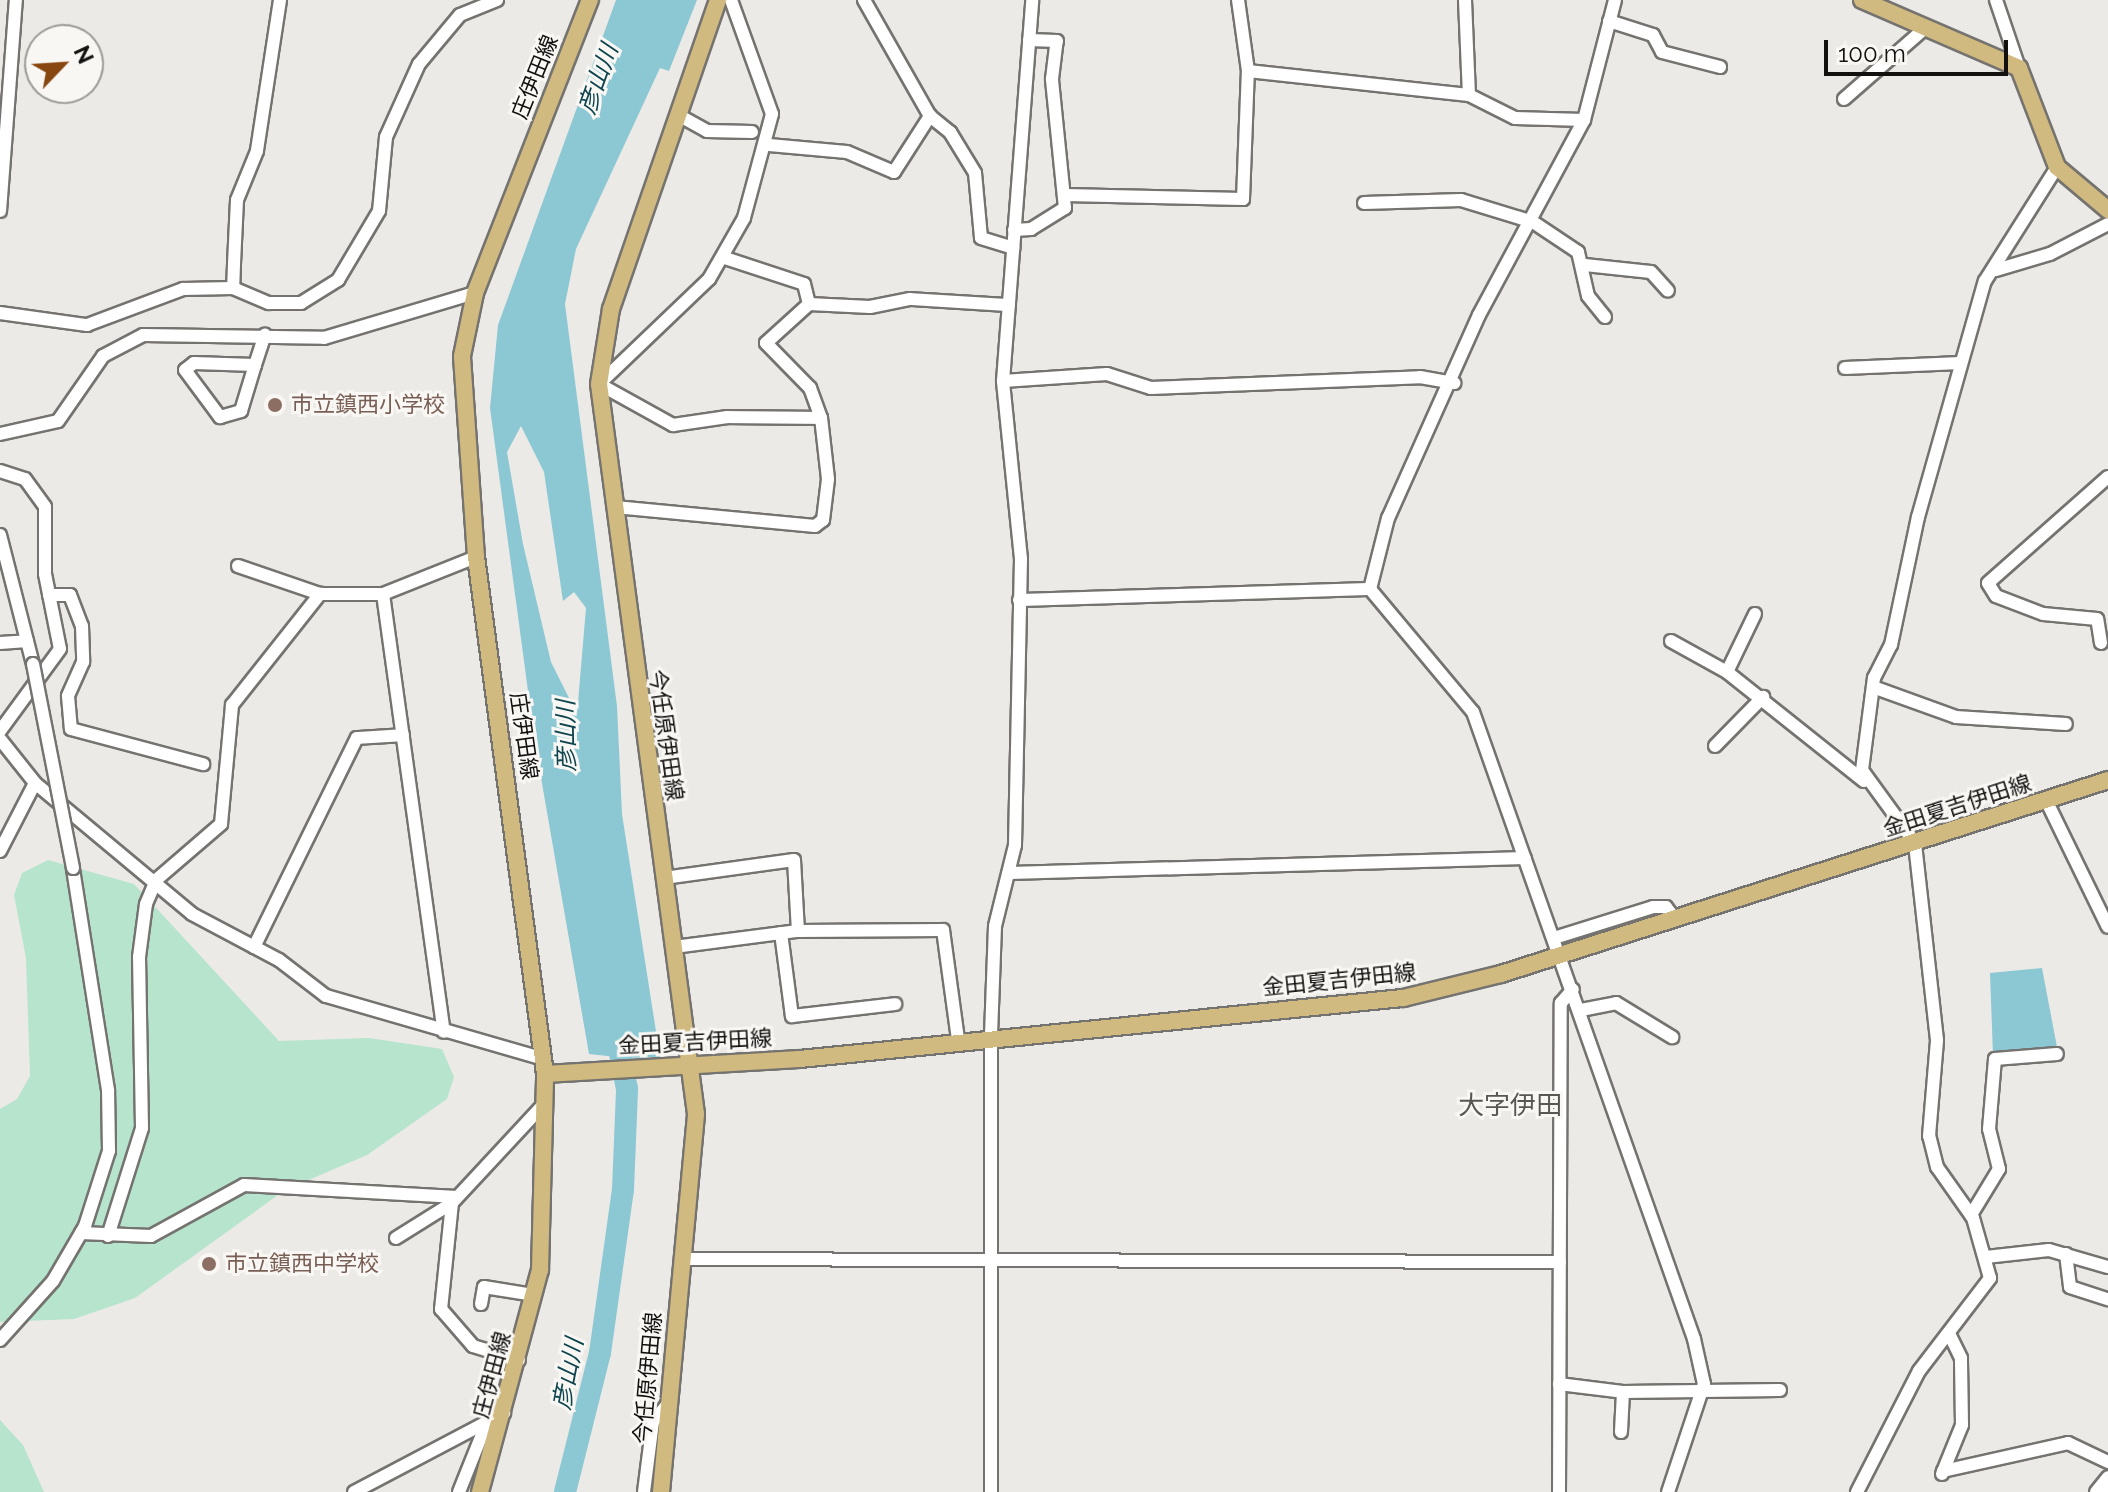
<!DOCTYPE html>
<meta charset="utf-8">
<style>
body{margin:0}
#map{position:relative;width:2108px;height:1492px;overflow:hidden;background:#eceae7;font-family:Raleway,"Noto Sans JP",sans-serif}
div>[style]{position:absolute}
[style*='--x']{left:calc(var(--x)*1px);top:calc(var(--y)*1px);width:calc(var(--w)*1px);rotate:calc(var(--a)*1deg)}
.green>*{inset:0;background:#b6e4cd}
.water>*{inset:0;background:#8cc8d4}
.river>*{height:22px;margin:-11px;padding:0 11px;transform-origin:11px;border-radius:11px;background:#8cc8d4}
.roads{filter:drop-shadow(2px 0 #757370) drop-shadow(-2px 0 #757370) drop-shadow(0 2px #757370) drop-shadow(0 -2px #757370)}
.minor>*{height:12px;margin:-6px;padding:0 6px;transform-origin:6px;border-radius:6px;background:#fff}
.major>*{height:16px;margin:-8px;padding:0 8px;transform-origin:8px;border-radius:8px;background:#d1ba7f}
.bridges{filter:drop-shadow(2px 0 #757370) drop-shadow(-2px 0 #757370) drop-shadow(0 2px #757370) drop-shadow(0 -2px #757370)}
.minor-bridge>*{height:12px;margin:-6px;padding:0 6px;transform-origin:6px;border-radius:6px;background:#fff}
.dots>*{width:22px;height:22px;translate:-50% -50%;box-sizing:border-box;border:4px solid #f9f7f4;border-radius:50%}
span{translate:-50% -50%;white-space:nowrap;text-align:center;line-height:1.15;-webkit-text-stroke:6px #f9f7f4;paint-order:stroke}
.street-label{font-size:22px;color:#121110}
.education-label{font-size:22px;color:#785e54}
.left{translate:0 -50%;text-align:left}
.water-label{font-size:24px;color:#0d444d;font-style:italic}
.quarter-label{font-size:26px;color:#595754}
.north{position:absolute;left:24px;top:24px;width:80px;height:80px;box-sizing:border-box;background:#f9f7f4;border:2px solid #9d9b99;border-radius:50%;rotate:65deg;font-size:22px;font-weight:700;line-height:32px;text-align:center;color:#121110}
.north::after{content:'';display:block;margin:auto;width:28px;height:36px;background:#884711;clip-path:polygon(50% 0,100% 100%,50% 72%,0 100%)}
.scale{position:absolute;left:1824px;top:40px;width:184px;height:36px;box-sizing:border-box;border:4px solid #121110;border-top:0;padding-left:10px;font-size:24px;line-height:28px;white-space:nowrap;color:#121110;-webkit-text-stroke:6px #f9f7f4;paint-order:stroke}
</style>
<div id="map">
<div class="green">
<div style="clip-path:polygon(48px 860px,134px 884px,279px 1041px,369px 1038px,442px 1049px,454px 1077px,447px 1099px,367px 1155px,285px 1190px,135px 1298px,74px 1319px,0 1322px,0 1109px,17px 1099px,30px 1076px,26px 958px,14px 895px,22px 873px)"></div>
<div style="clip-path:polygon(0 1420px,23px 1445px,44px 1492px,0 1492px)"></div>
</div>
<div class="water">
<div style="clip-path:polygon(evenodd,616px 0,697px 0,669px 71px,660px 68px,576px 249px,565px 304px,617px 706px,622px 814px,660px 1057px,626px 1058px,589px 1054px,535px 743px,490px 408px,498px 325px,616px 0,521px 426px,544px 472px,563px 601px,574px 592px,586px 608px,577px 714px,551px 662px,523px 544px,507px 452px,521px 426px)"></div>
<div style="clip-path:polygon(2042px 968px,2057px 1047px,1993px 1055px,1990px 973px)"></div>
</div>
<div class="river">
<div style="--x:565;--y:1492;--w:143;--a:-75.9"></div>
<div style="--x:600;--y:1353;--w:165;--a:-82"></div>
<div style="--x:623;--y:1190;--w:101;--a:-87.7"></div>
<div style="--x:627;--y:1089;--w:61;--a:-101.3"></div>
</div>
<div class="roads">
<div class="minor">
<div style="--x:280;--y:0;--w:153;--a:98.7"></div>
<div style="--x:257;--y:151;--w:53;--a:112.2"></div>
<div style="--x:237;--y:200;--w:64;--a:92.7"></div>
<div style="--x:234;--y:264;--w:24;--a:92"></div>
<div style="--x:233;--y:288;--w:39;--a:23"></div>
<div style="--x:269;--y:303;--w:32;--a:0"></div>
<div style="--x:301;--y:303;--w:44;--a:-31.9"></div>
<div style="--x:338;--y:280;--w:80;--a:-59.3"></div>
<div style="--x:379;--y:211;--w:74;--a:-84.6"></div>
<div style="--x:386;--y:137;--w:80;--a:-65.7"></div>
<div style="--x:419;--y:64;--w:64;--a:-50.1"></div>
<div style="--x:460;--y:15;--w:40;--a:-22"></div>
<div style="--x:731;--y:0;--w:121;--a:70.2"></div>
<div style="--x:772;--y:114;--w:108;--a:105.1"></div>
<div style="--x:744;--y:218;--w:70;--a:119.8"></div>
<div style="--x:709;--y:279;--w:152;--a:136.3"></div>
<div style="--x:599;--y:384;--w:85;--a:29"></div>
<div style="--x:673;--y:425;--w:55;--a:-8.4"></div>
<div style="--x:727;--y:417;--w:94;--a:0.6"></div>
<div style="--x:864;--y:0;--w:133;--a:60.4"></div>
<div style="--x:930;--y:116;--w:26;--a:39"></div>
<div style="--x:950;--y:132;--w:48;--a:58.6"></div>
<div style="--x:975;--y:173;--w:65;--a:84.7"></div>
<div style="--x:981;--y:238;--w:34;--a:17"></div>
<div style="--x:1465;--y:0;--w:95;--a:87.6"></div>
<div style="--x:1615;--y:0;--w:124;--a:104.5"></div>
<div style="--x:1584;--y:120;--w:221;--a:118.3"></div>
<div style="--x:1479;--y:315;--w:222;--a:114.1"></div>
<div style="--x:1388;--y:518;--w:73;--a:104.2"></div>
<div style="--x:1370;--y:589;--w:160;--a:50.1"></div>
<div style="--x:1473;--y:712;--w:665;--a:70.58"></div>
<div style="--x:1694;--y:1339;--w:46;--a:77.5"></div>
<div style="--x:1704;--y:1384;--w:114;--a:108.4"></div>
<div style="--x:1996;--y:0;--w:72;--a:71.3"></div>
<div style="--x:1609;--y:21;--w:46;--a:17.7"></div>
<div style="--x:1653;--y:35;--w:19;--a:62"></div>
<div style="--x:1662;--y:52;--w:60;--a:14.5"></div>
<div style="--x:1248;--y:71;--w:222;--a:6.2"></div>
<div style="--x:1469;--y:95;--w:51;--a:26.6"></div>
<div style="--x:1515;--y:118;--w:69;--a:1.7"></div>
<div style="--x:1844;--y:99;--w:106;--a:-41.2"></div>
<div style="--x:680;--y:116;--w:31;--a:29"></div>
<div style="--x:707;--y:131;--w:45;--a:1.3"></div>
<div style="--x:769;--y:145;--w:78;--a:5.1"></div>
<div style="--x:847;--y:152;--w:51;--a:23.1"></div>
<div style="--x:894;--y:172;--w:67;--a:-57.3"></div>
<div style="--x:1065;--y:195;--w:178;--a:1.3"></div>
<div style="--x:1243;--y:199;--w:128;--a:-87.8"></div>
<div style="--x:1248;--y:71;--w:72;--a:-98"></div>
<div style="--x:1364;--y:203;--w:97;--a:-1.8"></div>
<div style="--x:1461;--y:200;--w:75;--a:17"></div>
<div style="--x:1533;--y:222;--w:54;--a:33.7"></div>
<div style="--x:1578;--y:252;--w:45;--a:77.2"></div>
<div style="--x:1588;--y:296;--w:27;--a:51"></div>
<div style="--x:0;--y:211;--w:212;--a:-85.7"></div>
<div style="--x:1014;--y:230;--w:17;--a:-3"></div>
<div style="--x:1031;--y:229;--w:40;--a:-32"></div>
<div style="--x:1065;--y:208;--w:130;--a:-95.8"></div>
<div style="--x:1052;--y:79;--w:38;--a:-83"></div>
<div style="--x:1057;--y:41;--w:28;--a:-178"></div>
<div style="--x:725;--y:258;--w:83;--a:18.2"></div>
<div style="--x:804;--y:284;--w:21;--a:76"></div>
<div style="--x:1585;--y:265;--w:66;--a:6.1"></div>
<div style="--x:1651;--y:272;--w:25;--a:48"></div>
<div style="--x:1996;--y:270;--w:56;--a:-16.5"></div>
<div style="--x:2050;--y:254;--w:65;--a:-27.3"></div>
<div style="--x:0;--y:313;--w:88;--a:7.9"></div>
<div style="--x:87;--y:325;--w:103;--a:-20.6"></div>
<div style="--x:183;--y:289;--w:50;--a:-1.1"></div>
<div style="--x:255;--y:365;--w:61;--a:-178.1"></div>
<div style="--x:194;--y:363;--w:11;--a:142"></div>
<div style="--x:185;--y:370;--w:59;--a:53.3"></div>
<div style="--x:220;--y:417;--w:22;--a:-16"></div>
<div style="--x:241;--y:411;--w:48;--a:-73.1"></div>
<div style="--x:255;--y:365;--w:32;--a:-72"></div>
<div style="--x:1845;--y:368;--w:115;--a:-2.5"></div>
<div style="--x:1003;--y:381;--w:104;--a:-3.9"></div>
<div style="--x:1107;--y:374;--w:46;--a:17.7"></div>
<div style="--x:1151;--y:388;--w:269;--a:-2.3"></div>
<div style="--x:1420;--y:377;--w:35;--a:10"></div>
<div style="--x:0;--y:434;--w:59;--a:-12.6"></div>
<div style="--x:58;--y:421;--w:79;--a:-55.3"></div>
<div style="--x:103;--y:356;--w:45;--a:-27.7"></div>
<div style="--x:143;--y:335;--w:181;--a:0.9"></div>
<div style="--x:324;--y:338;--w:158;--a:-16.6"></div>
<div style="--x:0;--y:471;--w:26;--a:18"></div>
<div style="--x:25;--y:479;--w:34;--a:54"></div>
<div style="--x:45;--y:507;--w:67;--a:90"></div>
<div style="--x:45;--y:574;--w:76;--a:78.7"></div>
<div style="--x:60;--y:649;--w:102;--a:126.2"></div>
<div style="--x:615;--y:507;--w:201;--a:5.4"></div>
<div style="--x:815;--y:526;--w:10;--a:-37"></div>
<div style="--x:823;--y:520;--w:41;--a:-83"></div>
<div style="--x:828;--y:479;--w:61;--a:-96.5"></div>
<div style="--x:821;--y:418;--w:32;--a:-110"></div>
<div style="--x:810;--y:388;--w:63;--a:-134.4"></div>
<div style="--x:766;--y:343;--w:58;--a:-42.2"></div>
<div style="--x:809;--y:304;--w:61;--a:2.8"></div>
<div style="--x:870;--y:307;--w:41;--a:-11.3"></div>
<div style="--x:910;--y:299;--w:99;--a:3.5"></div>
<div style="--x:0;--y:535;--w:133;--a:75.7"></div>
<div style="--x:238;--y:566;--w:87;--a:18.9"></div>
<div style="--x:320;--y:594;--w:63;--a:0"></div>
<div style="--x:383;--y:594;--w:100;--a:-21.7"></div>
<div style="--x:383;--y:594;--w:442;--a:82.1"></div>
<div style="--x:49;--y:595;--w:21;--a:0"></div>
<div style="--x:70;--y:595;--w:33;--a:69"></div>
<div style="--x:82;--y:626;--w:36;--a:88"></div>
<div style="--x:83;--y:662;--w:37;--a:114"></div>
<div style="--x:68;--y:696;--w:33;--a:85"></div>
<div style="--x:71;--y:729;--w:137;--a:14.9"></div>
<div style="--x:1019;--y:600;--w:351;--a:-1.8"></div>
<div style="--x:1755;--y:614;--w:64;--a:115.8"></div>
<div style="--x:1727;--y:672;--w:175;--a:38.5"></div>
<div style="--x:1671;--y:641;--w:64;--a:29"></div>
<div style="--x:0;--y:643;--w:27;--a:-4"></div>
<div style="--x:2101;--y:643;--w:24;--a:-99"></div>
<div style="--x:2097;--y:619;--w:54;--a:-174.7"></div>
<div style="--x:2043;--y:614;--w:50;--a:-159"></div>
<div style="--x:1996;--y:596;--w:15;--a:-122"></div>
<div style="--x:1988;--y:583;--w:160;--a:-41.5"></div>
<div style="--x:1873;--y:687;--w:88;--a:19.9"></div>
<div style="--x:1956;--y:717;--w:110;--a:3.6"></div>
<div style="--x:0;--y:739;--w:56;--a:51.5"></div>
<div style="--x:35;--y:783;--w:204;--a:39.8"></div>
<div style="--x:192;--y:914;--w:98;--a:27.9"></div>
<div style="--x:279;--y:960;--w:59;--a:37.5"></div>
<div style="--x:326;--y:996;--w:227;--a:16.1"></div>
<div style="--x:1715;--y:746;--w:69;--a:-45.6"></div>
<div style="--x:2046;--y:800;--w:141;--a:64"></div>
<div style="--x:0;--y:851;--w:76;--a:-62.8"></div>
<div style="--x:1010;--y:873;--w:515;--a:-1.67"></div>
<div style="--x:664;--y:878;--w:131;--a:-7.9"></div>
<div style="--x:794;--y:860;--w:71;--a:86.8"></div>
<div style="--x:781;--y:933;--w:84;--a:82.5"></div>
<div style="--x:792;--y:1016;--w:104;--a:-6.6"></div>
<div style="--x:1554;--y:938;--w:104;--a:-17.4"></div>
<div style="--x:1653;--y:907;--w:13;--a:0"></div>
<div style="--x:1666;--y:907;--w:15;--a:53"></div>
<div style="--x:254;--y:947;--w:233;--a:-63.8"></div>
<div style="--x:357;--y:738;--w:46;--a:-3.7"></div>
<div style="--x:674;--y:947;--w:125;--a:-7.4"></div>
<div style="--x:798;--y:931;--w:145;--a:-0.4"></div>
<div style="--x:943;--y:930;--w:110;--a:82.2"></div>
<div style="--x:1581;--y:1010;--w:36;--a:-11"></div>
<div style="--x:1616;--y:1003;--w:66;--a:31.3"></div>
<div style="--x:452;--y:1203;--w:107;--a:95.9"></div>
<div style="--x:441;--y:1309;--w:49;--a:49.1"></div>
<div style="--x:473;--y:1346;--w:48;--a:16.9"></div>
<div style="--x:1971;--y:1215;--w:54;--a:-58.7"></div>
<div style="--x:1999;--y:1169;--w:41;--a:-104"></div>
<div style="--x:1989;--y:1129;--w:70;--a:-85.1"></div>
<div style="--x:1995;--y:1059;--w:62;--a:-4.6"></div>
<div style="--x:81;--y:1233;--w:70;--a:2.5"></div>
<div style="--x:151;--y:1236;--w:106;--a:-28.7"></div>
<div style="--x:244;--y:1185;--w:213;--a:3.2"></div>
<div style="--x:108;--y:1236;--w:113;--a:-72.5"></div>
<div style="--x:142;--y:1128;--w:171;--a:-91"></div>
<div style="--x:139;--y:957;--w:53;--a:-82.5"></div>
<div style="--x:146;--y:904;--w:26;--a:-67"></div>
<div style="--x:156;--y:880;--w:86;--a:-40.7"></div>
<div style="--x:221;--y:824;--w:120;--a:-84.7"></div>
<div style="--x:232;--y:705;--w:142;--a:-51.6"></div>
<div style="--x:396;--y:1238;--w:66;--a:-32"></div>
<div style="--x:452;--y:1203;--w:135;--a:-47.1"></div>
<div style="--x:2066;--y:1254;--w:33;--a:83"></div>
<div style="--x:2070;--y:1287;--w:40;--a:18"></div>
<div style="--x:1986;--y:1257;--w:63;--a:-6.3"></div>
<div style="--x:2049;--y:1250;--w:61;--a:16.1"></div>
<div style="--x:686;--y:1259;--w:874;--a:0.2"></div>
<div style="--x:481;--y:1304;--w:17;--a:-80"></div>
<div style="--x:484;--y:1287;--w:51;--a:9.1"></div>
<div style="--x:0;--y:1340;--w:79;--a:-48.1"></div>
<div style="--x:53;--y:1281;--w:64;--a:-59.8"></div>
<div style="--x:85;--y:1226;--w:79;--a:-72.3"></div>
<div style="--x:109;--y:1151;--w:61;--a:-90.9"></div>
<div style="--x:108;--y:1090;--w:225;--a:-99"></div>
<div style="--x:1559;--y:1384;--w:64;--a:7.1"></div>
<div style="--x:1623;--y:1392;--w:40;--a:92.9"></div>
<div style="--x:1623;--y:1392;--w:157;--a:-0.7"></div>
<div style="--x:1943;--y:1471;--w:128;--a:-12.6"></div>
<div style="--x:2068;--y:1443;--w:44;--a:25.4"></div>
<div style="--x:1942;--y:1474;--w:53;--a:-67.8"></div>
<div style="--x:1962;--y:1425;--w:67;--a:-90.9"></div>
<div style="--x:1961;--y:1358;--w:28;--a:-116"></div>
<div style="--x:354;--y:1492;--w:170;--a:-27.8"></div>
<div style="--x:459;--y:1492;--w:75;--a:-68.2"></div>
<div style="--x:644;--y:1492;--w:71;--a:-82.7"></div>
<div style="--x:653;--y:1422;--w:21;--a:-51"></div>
<div style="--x:991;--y:1492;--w:457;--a:-90"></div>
<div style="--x:991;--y:1035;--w:109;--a:-87.9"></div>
<div style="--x:995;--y:926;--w:83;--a:-76.1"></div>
<div style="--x:1015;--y:845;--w:286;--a:-88.8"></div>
<div style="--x:1021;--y:559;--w:179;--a:-95.8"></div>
<div style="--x:1003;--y:381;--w:382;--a:-85.6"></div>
<div style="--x:1559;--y:1492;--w:489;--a:-89.8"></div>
<div style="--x:1561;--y:1003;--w:18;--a:-49"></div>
<div style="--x:1857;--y:1492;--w:136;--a:-62.9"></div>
<div style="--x:1919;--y:1371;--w:117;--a:-52.6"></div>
<div style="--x:1990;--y:1278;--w:62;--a:-105.8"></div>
<div style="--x:1973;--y:1218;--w:62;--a:-125.2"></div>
<div style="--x:1937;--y:1167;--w:32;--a:-104"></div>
<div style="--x:1929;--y:1136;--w:96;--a:-85.2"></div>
<div style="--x:1937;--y:1040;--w:198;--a:-96.4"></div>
<div style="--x:1915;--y:843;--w:90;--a:-126"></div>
<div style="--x:1862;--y:770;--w:93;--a:-82.6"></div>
<div style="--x:1874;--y:678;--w:37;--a:-63"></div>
<div style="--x:1891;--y:645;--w:131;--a:-78.1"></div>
<div style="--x:1918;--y:517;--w:245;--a:-74.2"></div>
<div style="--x:1985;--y:281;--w:135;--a:-57.7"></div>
<div style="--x:2096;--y:1492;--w:19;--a:-51"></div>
<div style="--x:2107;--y:1492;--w:1;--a:-45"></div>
</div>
<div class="major">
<div style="--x:1862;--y:0;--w:171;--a:23.4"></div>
<div style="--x:2019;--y:68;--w:106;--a:69"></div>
<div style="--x:2057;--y:167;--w:67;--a:40.1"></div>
<div style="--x:545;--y:1074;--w:255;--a:-3.4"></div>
<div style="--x:800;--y:1059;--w:606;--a:-5.78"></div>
<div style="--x:1403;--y:998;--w:101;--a:-13.8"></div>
<div style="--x:1501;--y:974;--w:637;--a:-17.72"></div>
<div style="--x:480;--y:1492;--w:230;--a:-74.9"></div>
<div style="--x:540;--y:1270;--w:196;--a:-88.5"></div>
<div style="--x:545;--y:1074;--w:522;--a:-97.6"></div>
<div style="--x:476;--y:557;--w:201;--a:-94"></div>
<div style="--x:462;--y:356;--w:64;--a:-78.3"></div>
<div style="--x:475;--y:293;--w:315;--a:-68.6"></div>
<div style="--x:661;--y:1492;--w:380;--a:-84.7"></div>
<div style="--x:696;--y:1114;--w:736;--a:-97.57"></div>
<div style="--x:599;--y:384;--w:76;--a:-80.9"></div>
<div style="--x:611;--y:309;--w:327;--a:-70.9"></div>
</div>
</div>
<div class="bridges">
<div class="minor-bridge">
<div style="--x:33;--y:664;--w:208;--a:78.9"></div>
</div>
</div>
<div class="dots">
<div style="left:275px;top:405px;background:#8d6e63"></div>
<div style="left:209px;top:1264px;background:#8d6e63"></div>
</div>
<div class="street-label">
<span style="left:535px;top:77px;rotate:-68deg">庄伊田線</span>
<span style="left:666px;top:735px;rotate:82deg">今任原伊田線</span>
<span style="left:524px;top:736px;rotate:82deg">庄伊田線</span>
<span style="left:1957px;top:806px;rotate:-18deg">金田夏吉伊田線</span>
<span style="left:1339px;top:980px;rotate:-6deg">金田夏吉伊田線</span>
<span style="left:695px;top:1042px;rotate:-3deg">金田夏吉伊田線</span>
<span style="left:492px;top:1375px;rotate:-75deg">庄伊田線</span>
<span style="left:648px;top:1378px;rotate:-85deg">今任原伊田線</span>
</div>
<div class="education-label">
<span class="left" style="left:291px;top:405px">市立鎮西小学校</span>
<span class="left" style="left:225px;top:1264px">市立鎮西中学校</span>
</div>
<div class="water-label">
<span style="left:598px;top:79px;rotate:-70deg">彦山川</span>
<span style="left:566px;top:736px;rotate:-91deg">彦山川</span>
<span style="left:568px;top:1374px;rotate:-79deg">彦山川</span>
</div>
<div class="quarter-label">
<span style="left:1510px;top:1106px">大字伊田</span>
</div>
<div class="north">N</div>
<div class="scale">100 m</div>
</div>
